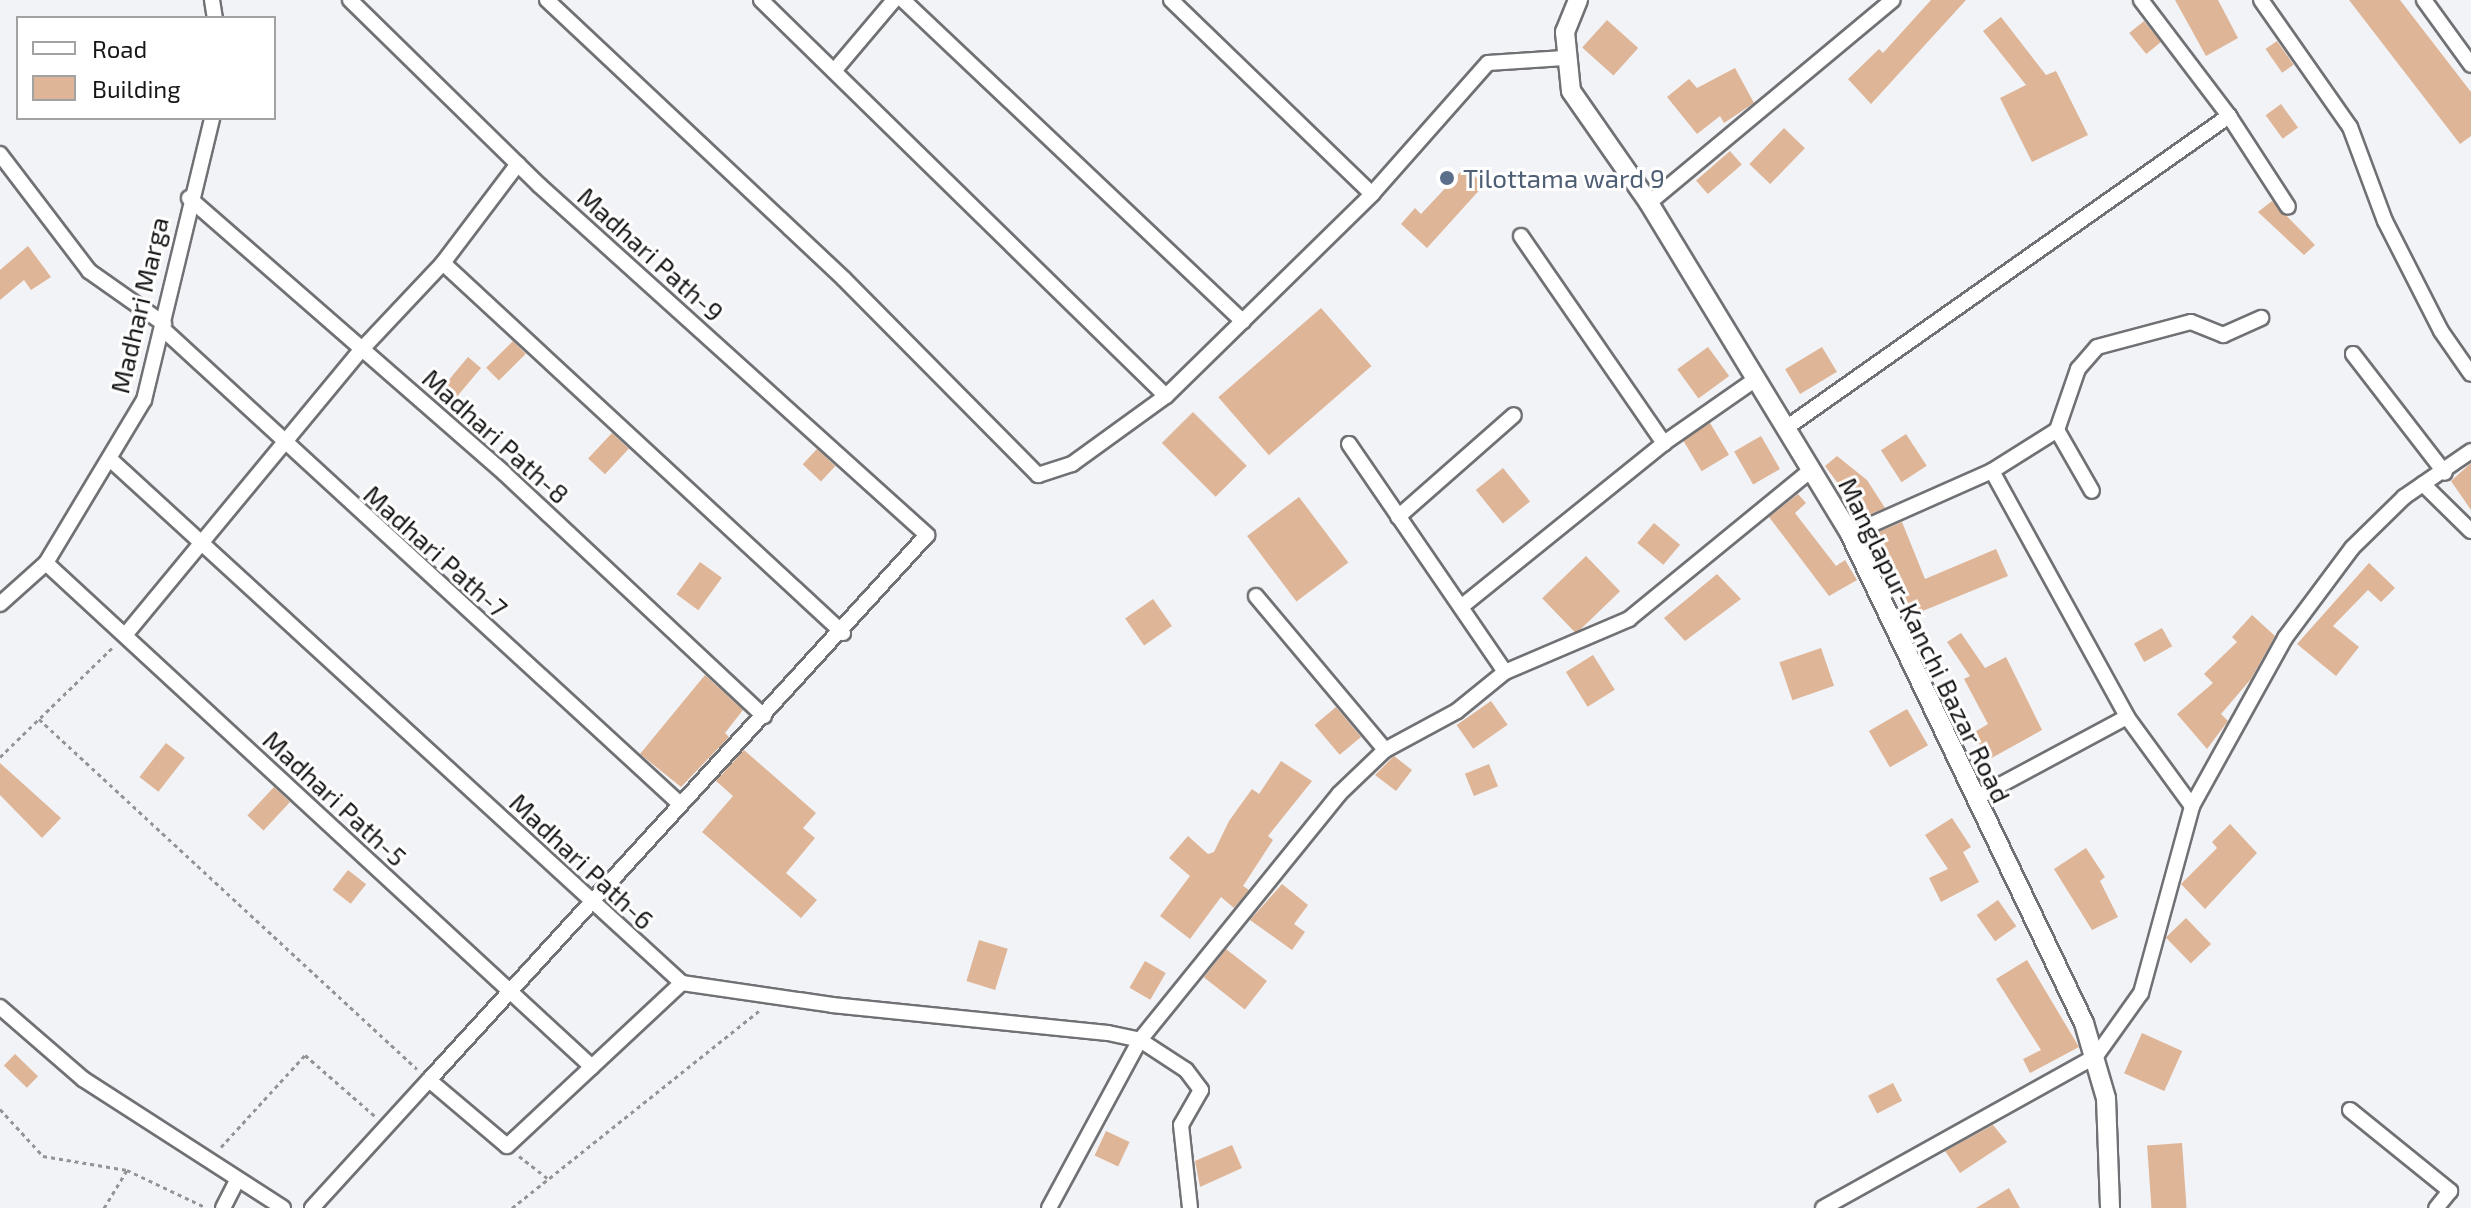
<!DOCTYPE html>
<style>
body{margin:0}
#map{position:relative;width:2471px;height:1208px;overflow:hidden;background:#f2f3f6;font-family:"Exo 2",sans-serif}
div>[style]{position:absolute}
[style*='--x']{left:calc(var(--x)*1px);top:calc(var(--y)*1px);width:calc(var(--w)*1px);rotate:calc(var(--a)*1deg)}
.building>*{inset:0;background:#dfb597;transform-origin:0 0}
.path>*{height:3px;margin-top:-1.5px;transform-origin:0;background:repeating-linear-gradient(90deg,#949496 0 4px,transparent 0 8px)}
.roads{filter:drop-shadow(2px 0 #707174) drop-shadow(-2px 0 #707174) drop-shadow(0 2px #707174) drop-shadow(0 -2px #707174)}
.minor>*{height:14px;margin:-7px;padding:0 7px;transform-origin:7px;border-radius:7px;background:#fff}
.tertiary>*{height:18px;margin:-9px;padding:0 9px;transform-origin:9px;border-radius:9px;background:#fff}
.dots>*{width:22px;height:22px;translate:-50% -50%;box-sizing:border-box;border:4px solid #fff;border-radius:50%}
span{translate:-50% -50%;white-space:nowrap;text-align:center;line-height:1.15;-webkit-text-stroke:6px #fff;paint-order:stroke}
.service-label{font-size:26px;color:#4e5e75}
.left{translate:0 -50%;text-align:left}
.street-label{font-size:26px;color:#171718}
.legend{position:absolute;left:16px;top:16px;width:260px;height:104px;box-sizing:border-box;background:#fff;border:2px solid #a2a2a3;margin:0;padding:10px 14px;list-style:none;font-size:24px;color:#171718}
.legend li{display:flex;align-items:center;gap:16px;height:40px}
.legend b{width:40px;border:2px solid #a2a2a3}
</style>
<div id="map">
<div class="building">
<div style="clip-path:polygon(1931px 0,1966px 0,1871px 104px,1848px 79px,1879px 49px,1883px 53px)"></div>
<div style="clip-path:polygon(2175px 0,2218px 0,2238px 38px,2206px 56px)"></div>
<div style="clip-path:polygon(2349px 0,2400px 0,2471px 92px,2471px 136px,2460px 144px)"></div>
<div style="clip-path:polygon(2001px 17px,2046px 75px,2056px 71px,2088px 135px,2032px 162px,2000px 98px,2026px 85px,1983px 31px)"></div>
<div style="left:1607px;top:20px;width:42px;height:37px;rotate:42deg"></div>
<div style="left:2144px;top:21px;width:27px;height:19px;rotate:51deg"></div>
<div style="left:2277px;top:41px;width:29px;height:14px;rotate:55deg"></div>
<div style="clip-path:polygon(1735px 68px,1754px 103px,1724px 123px,1720px 116px,1697px 134px,1667px 97px,1689px 79px,1697px 88px)"></div>
<div style="left:2281px;top:104px;width:29px;height:19px;rotate:54deg"></div>
<div style="left:1784px;top:128px;width:29px;height:50px;rotate:44deg"></div>
<div style="left:1730px;top:151px;width:18px;height:45px;rotate:49deg"></div>
<div style="clip-path:polygon(1465px 167px,1484px 185px,1427px 248px,1401px 224px,1415px 208px,1421px 214px)"></div>
<div style="clip-path:polygon(2272px 201px,2315px 245px,2304px 255px,2258px 212px)"></div>
<div style="clip-path:polygon(28px 246px,51px 277px,31px 290px,24px 280px,0 300px,0 270px)"></div>
<div style="left:1321px;top:308px;width:77px;height:136px;rotate:49deg"></div>
<div style="left:513px;top:341px;width:18px;height:38px;rotate:45deg"></div>
<div style="left:1708px;top:347px;width:36px;height:38px;rotate:54deg"></div>
<div style="left:1822px;top:347px;width:29px;height:43px;rotate:59deg"></div>
<div style="left:468px;top:357px;width:17px;height:42px;rotate:40deg"></div>
<div style="left:1193px;top:412px;width:76px;height:44px;rotate:45deg"></div>
<div style="left:1710px;top:423px;width:37px;height:32px;rotate:59deg"></div>
<div style="left:612px;top:433px;width:23px;height:35px;rotate:43deg"></div>
<div style="left:1906px;top:434px;width:38px;height:30px;rotate:57deg"></div>
<div style="left:1761px;top:436px;width:38px;height:31px;rotate:60deg"></div>
<div style="left:817px;top:449px;width:25px;height:21px;rotate:43deg"></div>
<div style="clip-path:polygon(1837px 456px,1867px 480px,1885px 508px,1863px 517px,1825px 466px)"></div>
<div style="clip-path:polygon(2471px 463px,2471px 510px,2451px 481px)"></div>
<div style="left:1503px;top:468px;width:43px;height:35px;rotate:51deg"></div>
<div style="clip-path:polygon(1798px 494px,1806px 503px,1795px 513px,1836px 566px,1845px 560px,1857px 580px,1829px 596px,1769px 517px)"></div>
<div style="left:1299px;top:497px;width:82px;height:65px;rotate:53deg"></div>
<div style="clip-path:polygon(1902px 522px,1925px 579px,1996px 549px,2008px 576px,1913px 615px,1878px 532px)"></div>
<div style="left:1654px;top:523px;width:34px;height:26px;rotate:40deg"></div>
<div style="left:1586px;top:556px;width:49px;height:61px;rotate:46deg"></div>
<div style="left:700px;top:562px;width:27px;height:40px;rotate:36deg"></div>
<div style="clip-path:polygon(2369px 563px,2395px 588px,2381px 602px,2368px 590px,2333px 626px,2359px 647px,2336px 676px,2297px 644px)"></div>
<div style="clip-path:polygon(1717px 574px,1741px 599px,1685px 641px,1664px 618px)"></div>
<div style="left:1153px;top:599px;width:33px;height:34px;rotate:55deg"></div>
<div style="clip-path:polygon(2252px 615px,2275px 636px,2251px 679px,2221px 714px,2228px 721px,2207px 749px,2177px 714px,2213px 683px,2204px 674px,2237px 642px,2232px 637px)"></div>
<div style="left:2162px;top:628px;width:21px;height:32px;rotate:61deg"></div>
<div style="clip-path:polygon(1961px 633px,1985px 668px,2006px 657px,2042px 730px,1988px 760px,1973px 733px,1988px 724px,1964px 679px,1970px 676px,1947px 642px)"></div>
<div style="left:1821px;top:648px;width:40px;height:44px;rotate:71deg"></div>
<div style="left:1593px;top:655px;width:41px;height:32px;rotate:58deg"></div>
<div style="clip-path:polygon(705px 675px,743px 710px,725px 733px,729px 737px,681px 787px,640px 754px)"></div>
<div style="left:1491px;top:701px;width:29px;height:42px;rotate:55deg"></div>
<div style="left:1336px;top:707px;width:39px;height:28px;rotate:50deg"></div>
<div style="left:1907px;top:709px;width:42px;height:44px;rotate:60deg"></div>
<div style="left:166px;top:743px;width:24px;height:43px;rotate:38deg"></div>
<div style="clip-path:polygon(744px 750px,816px 813px,803px 828px,815px 838px,786px 873px,817px 900px,801px 918px,702px 832px,733px 796px,716px 781px)"></div>
<div style="clip-path:polygon(1394px 756px,1412px 770px,1396px 791px,1375px 775px)"></div>
<div style="clip-path:polygon(1281px 761px,1312px 781px,1268px 836px,1273px 840px,1243px 886px,1249px 890px,1234px 908px,1221px 897px,1190px 939px,1160px 916px,1190px 876px,1169px 858px,1188px 836px,1208px 854px,1214px 852px,1229px 821px,1252px 789px,1259px 794px)"></div>
<div style="clip-path:polygon(0 763px,61px 818px,42px 838px,0 795px)"></div>
<div style="left:1489px;top:764px;width:24px;height:26px;rotate:68deg"></div>
<div style="left:274px;top:787px;width:22px;height:39px;rotate:43deg"></div>
<div style="clip-path:polygon(1952px 818px,1971px 847px,1963px 852px,1979px 882px,1941px 902px,1929px 878px,1948px 869px,1925px 835px)"></div>
<div style="clip-path:polygon(2230px 824px,2257px 853px,2205px 909px,2181px 884px,2217px 848px,2212px 842px)"></div>
<div style="clip-path:polygon(2086px 848px,2105px 877px,2100px 881px,2118px 917px,2092px 930px,2054px 869px)"></div>
<div style="left:348px;top:870px;width:23px;height:25px;rotate:38deg"></div>
<div style="clip-path:polygon(1282px 884px,1308px 905px,1294px 924px,1305px 932px,1292px 950px,1250px 920px)"></div>
<div style="left:1998px;top:900px;width:32px;height:26px;rotate:55deg"></div>
<div style="left:2186px;top:918px;width:36px;height:28px;rotate:46deg"></div>
<div style="left:979px;top:940px;width:30px;height:43px;rotate:17deg"></div>
<div style="left:1226px;top:949px;width:52px;height:36px;rotate:38deg"></div>
<div style="clip-path:polygon(2027px 960px,2079px 1047px,2030px 1073px,2023px 1059px,2041px 1050px,1996px 979px)"></div>
<div style="left:1145px;top:961px;width:24px;height:31px;rotate:30deg"></div>
<div style="left:2142px;top:1033px;width:44px;height:44px;rotate:24deg"></div>
<div style="left:15px;top:1054px;width:32px;height:16px;rotate:44deg"></div>
<div style="left:1893px;top:1083px;width:20px;height:28px;rotate:63deg"></div>
<div style="clip-path:polygon(1993px 1125px,2007px 1142px,1960px 1173px,1945px 1151px)"></div>
<div style="left:1106px;top:1131px;width:26px;height:27px;rotate:25deg"></div>
<div style="left:2182px;top:1143px;width:65px;height:35px;rotate:86deg"></div>
<div style="clip-path:polygon(1232px 1145px,1242px 1168px,1200px 1187px,1195px 1161px)"></div>
<div style="clip-path:polygon(2009px 1188px,2020px 1208px,1976px 1208px)"></div>
</div>
<div class="path">
<div style="--x:112;--y:648;--w:102;--a:135.8"></div>
<div style="--x:39;--y:719;--w:515;--a:42.8"></div>
<div style="--x:0;--y:757;--w:54;--a:-44.3"></div>
<div style="--x:0;--y:1109;--w:64;--a:47.5"></div>
<div style="--x:43;--y:1156;--w:85;--a:9.5"></div>
<div style="--x:127;--y:1170;--w:86;--a:25.4"></div>
<div style="--x:221;--y:1147;--w:125;--a:-47.6"></div>
<div style="--x:305;--y:1055;--w:94;--a:41.1"></div>
<div style="--x:519;--y:1156;--w:36;--a:38"></div>
<div style="--x:104;--y:1208;--w:44;--a:-58.8"></div>
<div style="--x:512;--y:1208;--w:316;--a:-38.6"></div>
</div>
<div class="roads">
<div class="minor">
<div style="--x:212;--y:0;--w:18;--a:81"></div>
<div style="--x:350;--y:0;--w:264;--a:44.4"></div>
<div style="--x:539;--y:185;--w:523;--a:42.05"></div>
<div style="--x:927;--y:535;--w:738;--a:132.42"></div>
<div style="--x:547;--y:0;--w:407;--a:43.2"></div>
<div style="--x:844;--y:279;--w:276;--a:45.3"></div>
<div style="--x:1038;--y:475;--w:36;--a:-18"></div>
<div style="--x:1072;--y:464;--w:116;--a:-35.9"></div>
<div style="--x:1166;--y:396;--w:289;--a:-44.4"></div>
<div style="--x:1372;--y:194;--w:175;--a:-48.5"></div>
<div style="--x:1488;--y:63;--w:76;--a:-3.8"></div>
<div style="--x:761;--y:0;--w:566;--a:44.36"></div>
<div style="--x:903;--y:0;--w:468;--a:43.4"></div>
<div style="--x:1171;--y:0;--w:279;--a:44"></div>
<div style="--x:2141;--y:0;--w:146;--a:52.8"></div>
<div style="--x:2229;--y:116;--w:108;--a:57"></div>
<div style="--x:2261;--y:0;--w:155;--a:55"></div>
<div style="--x:2350;--y:127;--w:100;--a:69.6"></div>
<div style="--x:2385;--y:221;--w:123;--a:63"></div>
<div style="--x:2441;--y:331;--w:52;--a:55.1"></div>
<div style="--x:2424;--y:0;--w:80;--a:54.1"></div>
<div style="--x:834;--y:71;--w:93;--a:-49.8"></div>
<div style="--x:0;--y:154;--w:147;--a:52.7"></div>
<div style="--x:89;--y:271;--w:92;--a:35.2"></div>
<div style="--x:189;--y:198;--w:418;--a:41.1"></div>
<div style="--x:504;--y:473;--w:356;--a:43.1"></div>
<div style="--x:1649;--y:203;--w:317;--a:-39.8"></div>
<div style="--x:1521;--y:236;--w:252;--a:55.4"></div>
<div style="--x:443;--y:263;--w:545;--a:42.77"></div>
<div style="--x:164;--y:330;--w:701;--a:42.57"></div>
<div style="--x:2353;--y:354;--w:150;--a:52.3"></div>
<div style="--x:1786;--y:428;--w:542;--a:-35.16"></div>
<div style="--x:2057;--y:430;--w:70;--a:60.2"></div>
<div style="--x:1349;--y:444;--w:276;--a:55.6"></div>
<div style="--x:111;--y:460;--w:774;--a:42.49"></div>
<div style="--x:682;--y:983;--w:152;--a:8.3"></div>
<div style="--x:832;--y:1005;--w:277;--a:5.8"></div>
<div style="--x:1108;--y:1033;--w:33;--a:12"></div>
<div style="--x:1140;--y:1040;--w:55;--a:33.1"></div>
<div style="--x:1186;--y:1070;--w:25;--a:53"></div>
<div style="--x:1201;--y:1090;--w:40;--a:119.7"></div>
<div style="--x:1181;--y:1125;--w:83;--a:83.8"></div>
<div style="--x:1992;--y:471;--w:281;--a:61.2"></div>
<div style="--x:2423;--y:484;--w:67;--a:44.4"></div>
<div style="--x:1398;--y:517;--w:154;--a:-41.3"></div>
<div style="--x:1850;--y:534;--w:155;--a:-23.9"></div>
<div style="--x:1992;--y:471;--w:77;--a:-32.2"></div>
<div style="--x:2057;--y:430;--w:65;--a:-71"></div>
<div style="--x:2078;--y:369;--w:29;--a:-49"></div>
<div style="--x:2097;--y:347;--w:97;--a:-14.9"></div>
<div style="--x:2191;--y:322;--w:35;--a:22"></div>
<div style="--x:2223;--y:335;--w:42;--a:-24.1"></div>
<div style="--x:46;--y:563;--w:743;--a:42.71"></div>
<div style="--x:1256;--y:596;--w:201;--a:50"></div>
<div style="--x:0;--y:604;--w:62;--a:-41.7"></div>
<div style="--x:46;--y:563;--w:190;--a:-59"></div>
<div style="--x:144;--y:400;--w:290;--a:-76.4"></div>
<div style="--x:1461;--y:607;--w:261;--a:-38.9"></div>
<div style="--x:1664;--y:443;--w:112;--a:-34.8"></div>
<div style="--x:126;--y:634;--w:370;--a:-50.4"></div>
<div style="--x:362;--y:349;--w:118;--a:-46.7"></div>
<div style="--x:443;--y:263;--w:124;--a:-52.9"></div>
<div style="--x:1976;--y:798;--w:171;--a:-28.2"></div>
<div style="--x:2127;--y:717;--w:110;--a:53.9"></div>
<div style="--x:0;--y:1007;--w:110;--a:40.9"></div>
<div style="--x:83;--y:1079;--w:238;--a:32.8"></div>
<div style="--x:2350;--y:1110;--w:129;--a:39"></div>
<div style="--x:2450;--y:1191;--w:22;--a:129"></div>
<div style="--x:223;--y:1208;--w:31;--a:-63"></div>
<div style="--x:312;--y:1208;--w:173;--a:-47.6"></div>
<div style="--x:429;--y:1080;--w:102;--a:40.2"></div>
<div style="--x:507;--y:1146;--w:239;--a:-43"></div>
<div style="--x:1049;--y:1208;--w:191;--a:-61.6"></div>
<div style="--x:1140;--y:1040;--w:316;--a:-51"></div>
<div style="--x:1339;--y:794;--w:64;--a:-43.7"></div>
<div style="--x:1385;--y:750;--w:82;--a:-28.4"></div>
<div style="--x:1457;--y:711;--w:62;--a:-39.1"></div>
<div style="--x:1505;--y:672;--w:135;--a:-23.1"></div>
<div style="--x:1629;--y:619;--w:235;--a:-39.3"></div>
<div style="--x:1823;--y:1208;--w:312;--a:-29.1"></div>
<div style="--x:2096;--y:1056;--w:77;--a:-54.5"></div>
<div style="--x:2141;--y:993;--w:194;--a:-74.7"></div>
<div style="--x:2192;--y:806;--w:192;--a:-61"></div>
<div style="--x:2285;--y:638;--w:112;--a:-53.3"></div>
<div style="--x:2352;--y:548;--w:73;--a:-44.4"></div>
<div style="--x:2404;--y:497;--w:81;--a:-34.5"></div>
</div>
<div class="tertiary">
<div style="--x:1578;--y:0;--w:35;--a:112"></div>
<div style="--x:1565;--y:32;--w:59;--a:84.2"></div>
<div style="--x:1571;--y:91;--w:136;--a:55.1"></div>
<div style="--x:1649;--y:203;--w:387;--a:58.7"></div>
<div style="--x:1850;--y:534;--w:542;--a:64.43"></div>
<div style="--x:2084;--y:1023;--w:78;--a:73.7"></div>
<div style="--x:2106;--y:1098;--w:110;--a:87.9"></div>
</div>
</div>
<div class="dots">
<div style="left:1447px;top:178px;background:#5c6f8a"></div>
</div>
<div class="service-label">
<span class="left" style="left:1463px;top:178px">Tilottama ward 9</span>
</div>
<div class="street-label">
<span style="left:651px;top:254px;rotate:42deg">Madhari Path-9</span>
<span style="left:139px;top:305px;rotate:-77deg">Madhari Marga</span>
<span style="left:496px;top:436px;rotate:42deg">Madhari Path-8</span>
<span style="left:436px;top:551px;rotate:42deg">Madhari Path-7</span>
<span style="left:1925px;top:640px;rotate:64deg">Manglapur-Kanchi Bazar Road</span>
<span style="left:335px;top:798px;rotate:43deg">Madhari Path-5</span>
<span style="left:582px;top:861px;rotate:43deg">Madhari Path-6</span>
</div>
<ul class="legend">
<li><b style="height:10px;background:#fff"></b>Road</li>
<li><b style="height:22px;background:#dfb597"></b>Building</li>
</ul>
</div>
